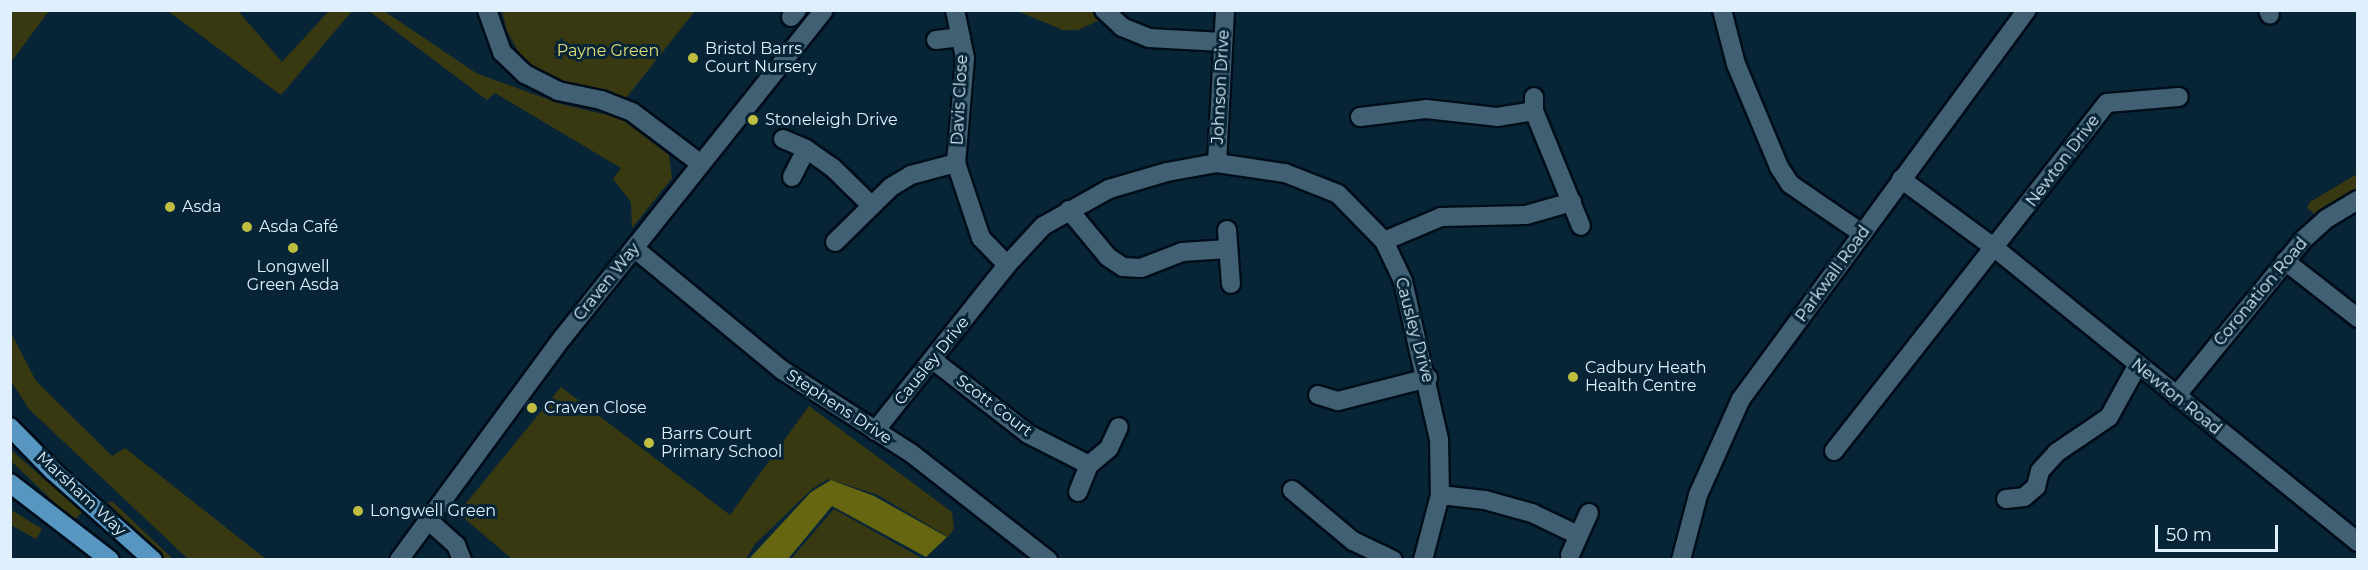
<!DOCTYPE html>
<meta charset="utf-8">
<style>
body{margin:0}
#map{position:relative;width:2368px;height:570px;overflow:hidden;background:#082537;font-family:Montserrat,sans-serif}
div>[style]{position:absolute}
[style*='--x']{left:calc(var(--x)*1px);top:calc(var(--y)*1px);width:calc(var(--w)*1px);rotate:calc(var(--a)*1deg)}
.green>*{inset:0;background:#393911}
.water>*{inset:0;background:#666510}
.roads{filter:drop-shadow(2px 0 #000d1a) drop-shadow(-2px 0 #000d1a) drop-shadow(0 2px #000d1a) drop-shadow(0 -2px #000d1a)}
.street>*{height:18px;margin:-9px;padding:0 9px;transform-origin:9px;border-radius:9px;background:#426074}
.secondary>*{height:18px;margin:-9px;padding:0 9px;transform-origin:9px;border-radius:9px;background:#426074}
.primary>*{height:18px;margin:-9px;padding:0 9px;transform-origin:9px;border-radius:9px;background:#5796c0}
.dots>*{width:16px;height:16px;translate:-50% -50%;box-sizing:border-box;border:3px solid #082537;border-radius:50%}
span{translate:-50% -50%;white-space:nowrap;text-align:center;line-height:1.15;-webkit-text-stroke:6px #082537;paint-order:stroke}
.poi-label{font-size:16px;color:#dff0fc}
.left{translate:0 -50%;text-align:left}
.park-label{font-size:16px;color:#dfdf74}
.street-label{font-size:16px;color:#dff0fc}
.frame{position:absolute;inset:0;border:12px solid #dff0fc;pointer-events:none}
.scale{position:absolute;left:2155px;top:525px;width:123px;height:27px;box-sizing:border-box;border:3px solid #dff0fc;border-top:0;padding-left:8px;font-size:18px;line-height:21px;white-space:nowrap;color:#dff0fc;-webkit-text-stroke:4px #082537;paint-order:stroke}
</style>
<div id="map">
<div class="green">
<div style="clip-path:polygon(11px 10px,49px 11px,11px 62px,10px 11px)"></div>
<div style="clip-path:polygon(168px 11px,238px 11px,282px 62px,329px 11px,352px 11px,281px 95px)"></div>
<div style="clip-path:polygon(369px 11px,384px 11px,476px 73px,561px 104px,620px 118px,669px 155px,672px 178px,632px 228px,631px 202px,613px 179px,621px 168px,495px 93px,487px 100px)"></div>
<div style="clip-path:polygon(502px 11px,695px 11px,626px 98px,547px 79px,525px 64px,507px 31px)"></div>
<div style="clip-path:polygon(1017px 11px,1092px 11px,1102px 19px,1078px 30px,1063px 30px)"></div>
<div style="clip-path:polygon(2357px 174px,2357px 193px,2318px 217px,2307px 208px,2310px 202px)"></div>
<div style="clip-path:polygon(11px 333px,36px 381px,112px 456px,125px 448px,266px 559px,188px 559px,29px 409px,11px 381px)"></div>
<div style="clip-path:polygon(561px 387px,730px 515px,809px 406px,952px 512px,954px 529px,948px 537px,878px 495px,828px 479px,812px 489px,755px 544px,746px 559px,512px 559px,458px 513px)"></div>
<div style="clip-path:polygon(10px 449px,82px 512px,74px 521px,11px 461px)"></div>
<div style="clip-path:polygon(107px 502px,113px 502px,173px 559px,164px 559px)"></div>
<div style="clip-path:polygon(10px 509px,42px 529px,36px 539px,11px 525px)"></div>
<div style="clip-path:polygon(834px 509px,923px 559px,791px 559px)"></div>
</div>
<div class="water">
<div style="clip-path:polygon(831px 480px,874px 496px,947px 537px,926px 557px,832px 506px,788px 559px,749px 559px,811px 492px)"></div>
</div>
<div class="roads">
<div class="street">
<div style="--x:487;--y:10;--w:45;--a:70.3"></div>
<div style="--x:502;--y:52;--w:32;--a:44"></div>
<div style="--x:525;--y:74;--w:37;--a:27"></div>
<div style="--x:558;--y:91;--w:44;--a:11.8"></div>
<div style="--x:601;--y:100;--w:33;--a:21"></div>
<div style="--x:632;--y:112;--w:86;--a:37"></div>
<div style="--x:955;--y:10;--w:49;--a:78.2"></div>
<div style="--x:965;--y:58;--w:105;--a:94.9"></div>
<div style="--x:956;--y:163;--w:79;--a:71.6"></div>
<div style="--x:981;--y:238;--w:37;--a:46"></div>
<div style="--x:1104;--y:10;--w:25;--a:43"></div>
<div style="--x:1122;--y:27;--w:29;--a:22"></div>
<div style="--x:1149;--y:38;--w:74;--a:3.1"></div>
<div style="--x:1722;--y:10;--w:56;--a:75.5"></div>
<div style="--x:1736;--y:64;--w:112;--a:67.3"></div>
<div style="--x:1779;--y:167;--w:20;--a:57"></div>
<div style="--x:1790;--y:184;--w:88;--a:34.4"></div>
<div style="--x:2268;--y:10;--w:5;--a:68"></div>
<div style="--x:791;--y:17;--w:9;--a:-49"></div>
<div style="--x:936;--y:40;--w:25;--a:-7"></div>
<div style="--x:1534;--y:97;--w:14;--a:90"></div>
<div style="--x:1534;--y:111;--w:124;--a:67.8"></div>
<div style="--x:1360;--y:117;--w:66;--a:-6.9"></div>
<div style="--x:1426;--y:109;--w:71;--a:6.4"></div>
<div style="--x:1497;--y:117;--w:37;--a:-9"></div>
<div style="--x:783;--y:139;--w:25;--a:23"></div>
<div style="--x:806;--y:149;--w:32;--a:35"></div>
<div style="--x:832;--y:167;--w:54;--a:44.3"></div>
<div style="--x:1217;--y:163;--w:153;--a:-87"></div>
<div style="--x:792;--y:177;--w:31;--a:-63"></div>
<div style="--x:1901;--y:179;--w:118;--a:36.4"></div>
<div style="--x:1996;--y:249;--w:466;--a:39"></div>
<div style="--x:1069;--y:210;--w:61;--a:50.3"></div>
<div style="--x:1108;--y:257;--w:18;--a:34"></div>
<div style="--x:1123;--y:267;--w:18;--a:3"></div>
<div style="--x:1141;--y:268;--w:44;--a:-21.3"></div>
<div style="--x:1182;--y:252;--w:46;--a:-3.7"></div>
<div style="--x:1227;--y:230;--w:54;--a:85.8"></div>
<div style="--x:1384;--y:241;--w:62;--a:-22.8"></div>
<div style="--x:1441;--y:217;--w:85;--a:-1.3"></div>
<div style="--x:1526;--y:215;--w:48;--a:-15.8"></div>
<div style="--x:835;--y:242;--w:78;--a:-44.5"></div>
<div style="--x:891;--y:187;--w:23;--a:-31"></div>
<div style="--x:911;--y:175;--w:47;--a:-14.9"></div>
<div style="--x:634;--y:248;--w:192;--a:39.5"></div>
<div style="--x:782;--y:370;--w:153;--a:32.8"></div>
<div style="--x:911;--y:453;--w:174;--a:38"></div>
<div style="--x:2285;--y:261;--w:93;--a:38"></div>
<div style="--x:933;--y:360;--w:120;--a:37.9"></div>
<div style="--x:1028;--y:434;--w:68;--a:26.9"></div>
<div style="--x:1318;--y:395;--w:21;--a:17"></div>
<div style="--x:1338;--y:401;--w:93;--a:-14.3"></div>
<div style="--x:2176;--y:396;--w:203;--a:-50.8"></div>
<div style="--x:2304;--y:239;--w:30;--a:-42"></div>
<div style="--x:2326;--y:219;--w:37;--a:-31"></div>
<div style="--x:875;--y:431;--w:212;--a:-51.5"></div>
<div style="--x:1007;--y:265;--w:53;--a:-47.3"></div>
<div style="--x:1043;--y:226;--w:76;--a:-29.3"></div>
<div style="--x:1109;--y:189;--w:60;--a:-16.3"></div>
<div style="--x:1167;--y:172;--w:51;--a:-10.2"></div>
<div style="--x:1217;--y:163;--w:69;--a:8.4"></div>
<div style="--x:1285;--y:173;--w:57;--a:21.6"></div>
<div style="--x:1338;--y:194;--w:66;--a:45.6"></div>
<div style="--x:1384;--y:241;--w:44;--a:64.6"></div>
<div style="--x:1403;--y:281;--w:163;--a:77.2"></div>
<div style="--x:1439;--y:440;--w:55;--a:89"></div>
<div style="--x:1440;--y:495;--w:67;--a:104.7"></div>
<div style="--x:1834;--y:451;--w:442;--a:-51.9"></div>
<div style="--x:2107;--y:103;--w:72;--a:-4.8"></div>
<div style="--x:1292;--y:490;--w:80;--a:39.9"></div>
<div style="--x:1353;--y:541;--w:44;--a:25.4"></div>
<div style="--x:1078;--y:492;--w:29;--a:-68"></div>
<div style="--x:1089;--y:465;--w:26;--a:-40"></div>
<div style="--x:1109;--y:448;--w:23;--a:-65"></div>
<div style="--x:1440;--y:495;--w:45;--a:6.3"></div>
<div style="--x:1485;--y:500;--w:49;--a:15.5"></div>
<div style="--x:1532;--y:513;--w:51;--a:25.6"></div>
<div style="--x:2006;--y:499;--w:18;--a:-6"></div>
<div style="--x:2024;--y:497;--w:16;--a:-40"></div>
<div style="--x:2036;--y:487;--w:16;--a:-76"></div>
<div style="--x:2040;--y:471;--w:24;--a:-48"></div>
<div style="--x:2056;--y:453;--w:64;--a:-34.2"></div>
<div style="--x:2109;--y:417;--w:58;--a:-61.2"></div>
<div style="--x:428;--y:520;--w:38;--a:42"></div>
<div style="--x:456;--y:545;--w:16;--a:68"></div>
<div style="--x:1570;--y:555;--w:46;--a:-65.7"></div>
</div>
<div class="secondary">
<div style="--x:399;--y:560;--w:277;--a:-53.7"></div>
<div style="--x:563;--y:337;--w:418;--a:-51.4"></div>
<div style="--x:1681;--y:560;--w:67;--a:-75.3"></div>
<div style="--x:1698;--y:495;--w:105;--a:-65.9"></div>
<div style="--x:1741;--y:399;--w:483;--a:-53.7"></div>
</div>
<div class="primary">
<div style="--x:10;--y:427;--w:62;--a:45.7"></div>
<div style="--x:53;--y:471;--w:134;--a:41.7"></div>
<div style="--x:10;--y:483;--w:126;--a:37.6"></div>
</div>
</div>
<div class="dots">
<div style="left:693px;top:58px;background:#bfbe41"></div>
<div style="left:753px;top:120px;background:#bfbe41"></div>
<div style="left:170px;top:207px;background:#bfbe41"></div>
<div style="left:247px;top:227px;background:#bfbe41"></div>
<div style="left:293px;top:248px;background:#bfbe41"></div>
<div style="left:1573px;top:377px;background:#bfbe41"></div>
<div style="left:532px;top:408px;background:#bfbe41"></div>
<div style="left:649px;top:443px;background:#bfbe41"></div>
<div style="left:358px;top:511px;background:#bfbe41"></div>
</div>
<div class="poi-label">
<span class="left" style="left:705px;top:58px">Bristol Barrs<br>Court Nursery</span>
<span class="left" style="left:765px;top:120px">Stoneleigh Drive</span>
<span class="left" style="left:182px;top:207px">Asda</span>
<span class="left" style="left:259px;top:227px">Asda Café</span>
<span style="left:293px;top:276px">Longwell<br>Green Asda</span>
<span class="left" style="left:1585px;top:377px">Cadbury Heath<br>Health Centre</span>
<span class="left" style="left:544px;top:408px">Craven Close</span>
<span class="left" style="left:661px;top:443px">Barrs Court<br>Primary School</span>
<span class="left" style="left:370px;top:511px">Longwell Green</span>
</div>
<div class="park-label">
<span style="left:608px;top:51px">Payne Green</span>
</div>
<div class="street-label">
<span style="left:1221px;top:87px;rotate:-87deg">Johnson Drive</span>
<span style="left:960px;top:100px;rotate:-87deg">Davis Close</span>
<span style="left:2063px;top:161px;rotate:-53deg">Newton Drive</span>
<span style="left:1833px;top:274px;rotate:-54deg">Parkwall Road</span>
<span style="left:607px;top:282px;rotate:-51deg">Craven Way</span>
<span style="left:2261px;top:292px;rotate:-50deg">Coronation Road</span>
<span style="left:1414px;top:330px;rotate:75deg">Causley Drive</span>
<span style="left:932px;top:361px;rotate:-51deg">Causley Drive</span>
<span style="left:2176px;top:397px;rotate:39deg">Newton Road</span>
<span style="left:994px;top:406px;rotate:37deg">Scott Court</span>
<span style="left:839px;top:407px;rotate:33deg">Stephens Drive</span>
<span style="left:81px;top:494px;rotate:43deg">Marsham Way</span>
</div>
<div class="frame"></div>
<div class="scale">50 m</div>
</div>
